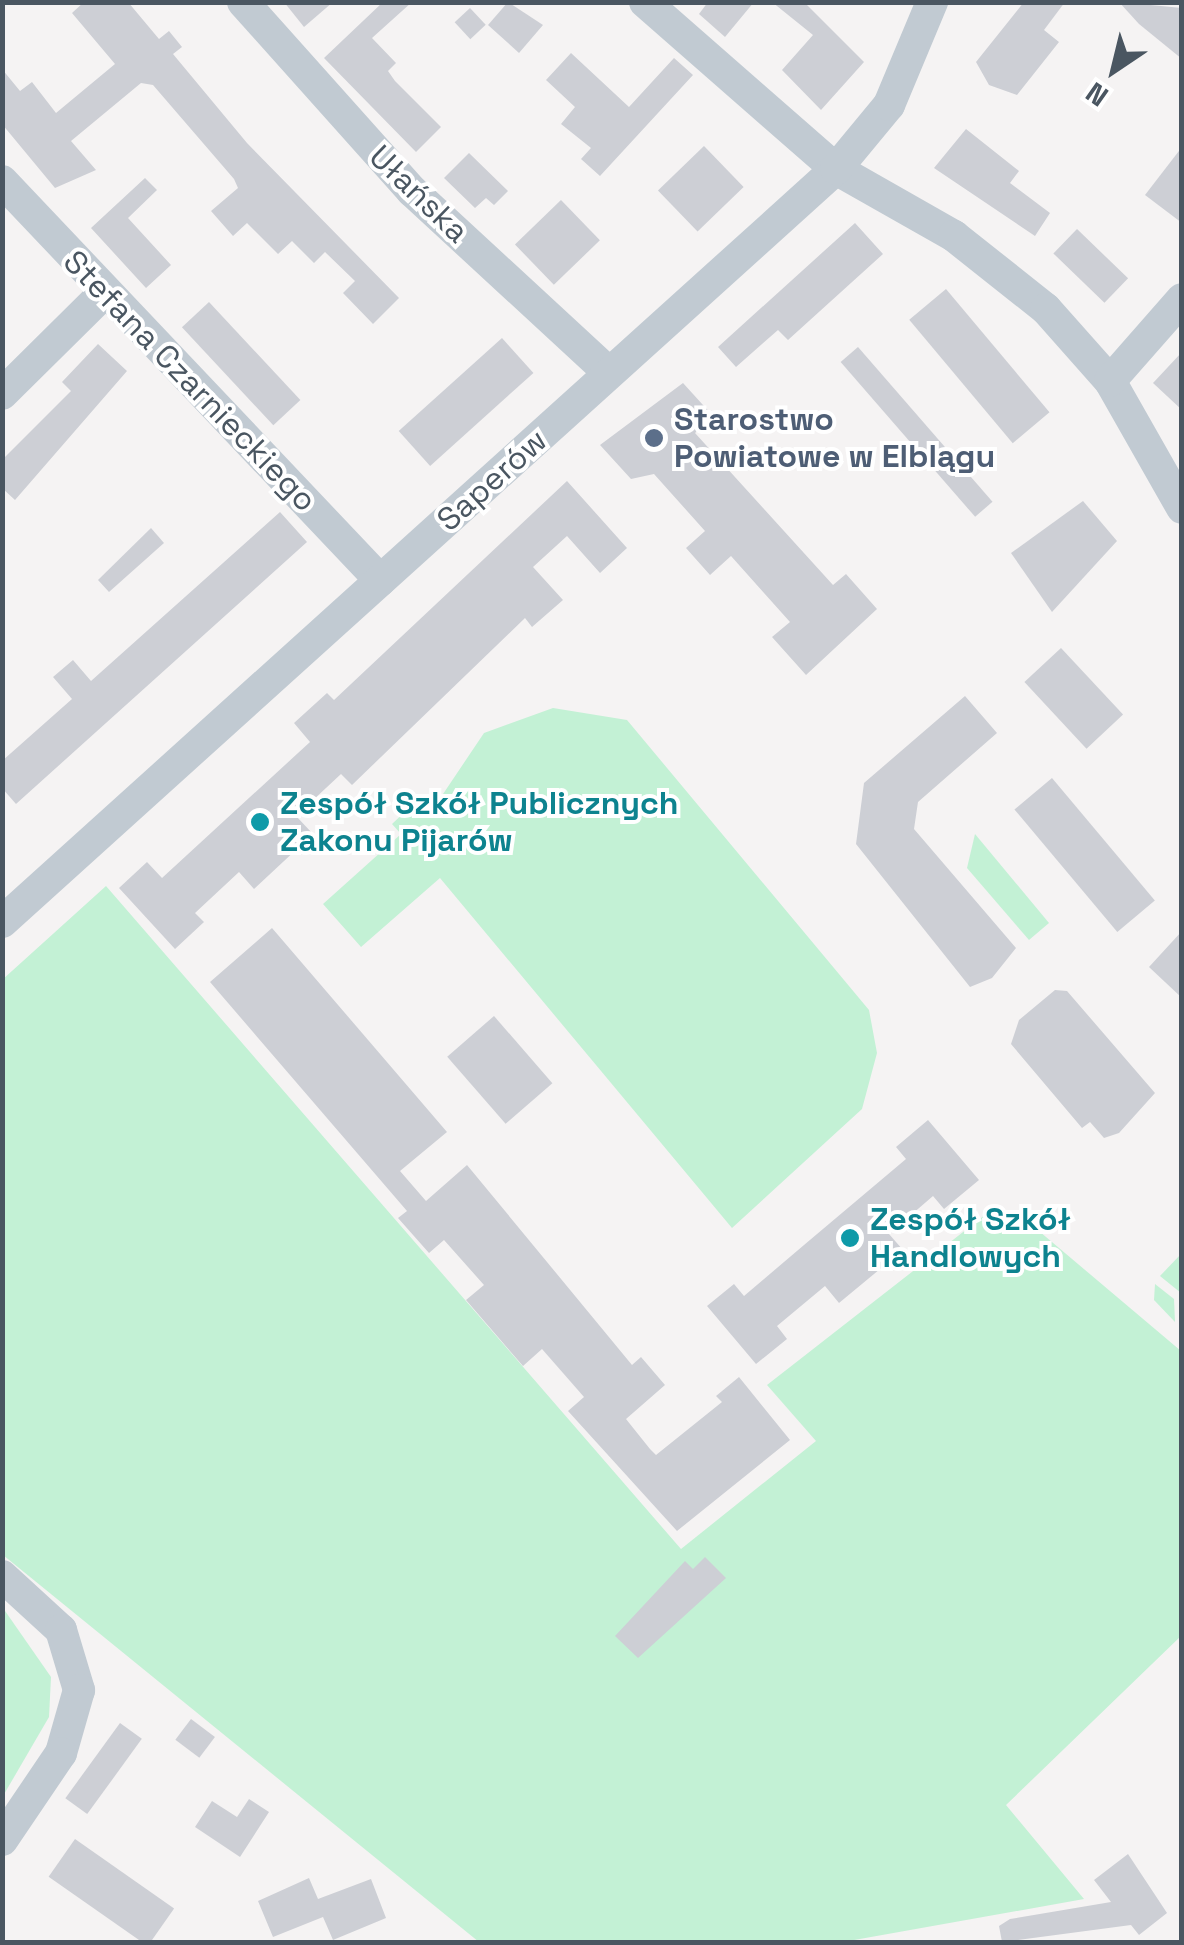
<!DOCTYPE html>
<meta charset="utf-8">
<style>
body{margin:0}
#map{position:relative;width:1184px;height:1945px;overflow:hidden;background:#f5f3f3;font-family:"Space Grotesk",sans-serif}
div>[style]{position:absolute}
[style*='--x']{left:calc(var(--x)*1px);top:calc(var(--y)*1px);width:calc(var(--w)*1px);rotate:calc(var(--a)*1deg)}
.green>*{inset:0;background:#c3f1d5}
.building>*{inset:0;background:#cdcfd5;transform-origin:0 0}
.minor>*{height:32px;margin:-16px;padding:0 16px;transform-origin:16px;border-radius:16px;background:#c1cad2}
.dots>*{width:28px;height:28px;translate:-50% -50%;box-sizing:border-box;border:5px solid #fff;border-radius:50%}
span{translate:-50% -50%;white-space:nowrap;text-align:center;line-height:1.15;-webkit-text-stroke:8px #fff;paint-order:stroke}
.street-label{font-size:32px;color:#4a5661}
.service-label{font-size:32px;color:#4e5e75;font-weight:700}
.left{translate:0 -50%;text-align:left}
.culture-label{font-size:32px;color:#0d838f;font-weight:700}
.frame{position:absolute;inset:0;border:5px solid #4a5661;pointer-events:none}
.north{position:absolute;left:1064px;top:20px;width:100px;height:100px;-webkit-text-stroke:8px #fff;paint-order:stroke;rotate:215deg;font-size:28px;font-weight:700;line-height:40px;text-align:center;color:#4a5661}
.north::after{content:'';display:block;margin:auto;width:35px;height:45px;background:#4a5661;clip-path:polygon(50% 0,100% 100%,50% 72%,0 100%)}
</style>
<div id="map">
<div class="green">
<div style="clip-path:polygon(553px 708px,627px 720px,869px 1010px,877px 1053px,862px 1109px,732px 1228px,440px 878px,361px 947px,323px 904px,401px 834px,392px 824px,412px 805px,422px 815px,439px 800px,484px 733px)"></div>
<div style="clip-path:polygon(975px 834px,1049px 923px,1029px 940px,967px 868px)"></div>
<div style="clip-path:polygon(106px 886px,681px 1549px,816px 1441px,767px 1385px,990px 1211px,1033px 1226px,1181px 1351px,1181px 1636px,1006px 1805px,1084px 1899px,843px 1942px,479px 1942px,3px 1555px,2px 980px)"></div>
<div style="clip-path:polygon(1181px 1254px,1181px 1293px,1160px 1276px)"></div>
<div style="clip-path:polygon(1155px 1284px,1174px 1299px,1175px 1322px,1154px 1300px)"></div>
<div style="clip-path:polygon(3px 1608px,51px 1677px,49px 1717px,3px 1796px)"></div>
</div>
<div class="building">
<div style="clip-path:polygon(84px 2px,128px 2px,159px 39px,169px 31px,182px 47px,173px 54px,247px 143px,399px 298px,373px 324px,343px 293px,355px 281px,325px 252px,314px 263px,292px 241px,278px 254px,247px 223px,233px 236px,211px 211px,238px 188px,234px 179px,153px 85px,141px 83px,71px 141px,96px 170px,55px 188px,2px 124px,2px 69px,20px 91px,32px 82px,56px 113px,115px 64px,72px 13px)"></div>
<div style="clip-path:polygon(284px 2px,333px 2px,304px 27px)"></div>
<div style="clip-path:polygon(383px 2px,412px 2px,372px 38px,396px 63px,388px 71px,395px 81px,441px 127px,416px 152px,324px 58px)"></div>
<div style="clip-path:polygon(508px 2px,543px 25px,519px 53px,488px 25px)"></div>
<div style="clip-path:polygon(708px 2px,754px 2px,725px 37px,699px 14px)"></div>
<div style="clip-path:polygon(772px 2px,804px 2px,864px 62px,821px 110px,782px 70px,813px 35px)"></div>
<div style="clip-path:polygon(1024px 2px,1065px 2px,1044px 30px,1059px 42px,1017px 95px,989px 85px,976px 62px)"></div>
<div style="clip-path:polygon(1119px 2px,1182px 8px,1182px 59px,1139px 24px)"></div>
<div style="left:470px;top:8px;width:23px;height:21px;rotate:47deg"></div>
<div style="clip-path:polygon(571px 53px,629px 107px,674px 58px,693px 75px,600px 176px,581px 159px,591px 148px,561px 124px,575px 107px,546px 80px)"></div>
<div style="clip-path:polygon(966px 129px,1019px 171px,1010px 183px,1050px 213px,1035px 236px,934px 168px)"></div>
<div style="left:704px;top:146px;width:57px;height:64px;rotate:46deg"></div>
<div style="clip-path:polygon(1182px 147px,1182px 223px,1145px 195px)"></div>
<div style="clip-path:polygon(469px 153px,508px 191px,494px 205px,486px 198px,475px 208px,444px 178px)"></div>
<div style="clip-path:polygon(145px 178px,157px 190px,128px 218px,171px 265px,146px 288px,91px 228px)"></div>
<div style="left:561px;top:200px;width:56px;height:64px;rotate:46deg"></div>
<div style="clip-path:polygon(855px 223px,883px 254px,788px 340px,778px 330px,736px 367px,718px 347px)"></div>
<div style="left:1077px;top:229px;width:71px;height:34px;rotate:44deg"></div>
<div style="left:946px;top:289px;width:161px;height:48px;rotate:50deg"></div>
<div style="left:209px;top:302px;width:134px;height:37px;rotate:47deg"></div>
<div style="left:502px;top:338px;width:47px;height:139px;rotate:48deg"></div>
<div style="clip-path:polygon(98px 344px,127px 371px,15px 500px,2px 488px,2px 460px,71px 391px,62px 382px)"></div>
<div style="left:858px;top:347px;width:205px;height:23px;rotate:49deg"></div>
<div style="clip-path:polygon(1182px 352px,1182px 410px,1153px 383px)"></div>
<div style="clip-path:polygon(683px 383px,713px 416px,695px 433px,833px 585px,846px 574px,877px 609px,806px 675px,772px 637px,790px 622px,731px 556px,710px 575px,686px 548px,705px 531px,654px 474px,631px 479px,600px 445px)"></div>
<div style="clip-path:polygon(567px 481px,627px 548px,600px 573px,567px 536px,533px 567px,563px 600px,532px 627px,525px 618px,352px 785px,341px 774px,296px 816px,313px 834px,254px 889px,239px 872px,195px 913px,204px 922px,175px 949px,119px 888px,147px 862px,162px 878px,310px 742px,294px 723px,327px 693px,334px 700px)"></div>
<div style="clip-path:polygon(1083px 501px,1117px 541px,1052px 612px,1011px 553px)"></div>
<div style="clip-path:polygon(280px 512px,307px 542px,16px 804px,2px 788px,2px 761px,72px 699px,53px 677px,73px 660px,91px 681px)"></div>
<div style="clip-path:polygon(151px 528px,164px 543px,109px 592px,98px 580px)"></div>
<div style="left:1061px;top:648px;width:91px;height:50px;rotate:47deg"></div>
<div style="clip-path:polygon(965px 696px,997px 733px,918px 802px,914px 829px,1016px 948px,992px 978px,970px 987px,856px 844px,864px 783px)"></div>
<div style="left:1052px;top:778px;width:160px;height:49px;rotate:50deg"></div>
<div style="clip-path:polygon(272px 928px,447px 1132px,400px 1171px,426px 1201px,467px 1165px,632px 1365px,641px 1357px,665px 1385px,626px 1419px,650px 1449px,656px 1455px,722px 1402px,716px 1396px,739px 1377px,790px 1440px,677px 1531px,568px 1411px,584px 1397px,542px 1349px,523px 1366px,466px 1300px,484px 1285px,444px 1240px,429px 1253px,398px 1218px,407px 1211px,210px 982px)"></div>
<div style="clip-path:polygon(1182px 931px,1182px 998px,1149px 967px)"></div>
<div style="clip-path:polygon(1055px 990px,1067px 991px,1155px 1093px,1119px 1133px,1104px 1138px,1090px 1122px,1082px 1128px,1011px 1044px,1019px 1020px)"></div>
<div style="left:494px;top:1016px;width:89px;height:62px;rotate:49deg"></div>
<div style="clip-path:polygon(928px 1120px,979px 1180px,944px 1209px,933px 1196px,889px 1234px,903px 1250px,839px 1303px,825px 1286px,777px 1326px,787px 1339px,756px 1364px,707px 1306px,734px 1284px,744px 1296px,804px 1245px,906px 1159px,896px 1147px)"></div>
<div style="clip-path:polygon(705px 1557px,726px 1578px,638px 1658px,615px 1636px,685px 1561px,693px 1569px)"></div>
<div style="left:191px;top:1719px;width:30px;height:26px;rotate:37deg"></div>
<div style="left:120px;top:1723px;width:27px;height:93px;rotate:36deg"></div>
<div style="clip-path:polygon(249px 1799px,269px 1812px,240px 1857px,195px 1827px,212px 1801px,237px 1817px)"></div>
<div style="left:75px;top:1839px;width:121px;height:46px;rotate:35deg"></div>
<div style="clip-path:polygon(1128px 1854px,1167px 1913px,1139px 1935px,1131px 1925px,1002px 1942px,999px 1926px,1010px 1919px,1111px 1902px,1094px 1880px)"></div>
<div style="clip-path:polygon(309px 1878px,318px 1899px,371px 1879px,386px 1918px,333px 1940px,323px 1917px,273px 1937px,258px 1901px)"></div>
</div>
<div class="minor">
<div style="--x:243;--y:2;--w:254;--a:48.2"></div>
<div style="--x:412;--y:191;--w:268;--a:42.7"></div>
<div style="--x:645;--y:2;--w:254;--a:41.2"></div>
<div style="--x:836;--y:169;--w:136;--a:29.6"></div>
<div style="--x:954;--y:236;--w:117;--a:38.4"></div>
<div style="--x:1046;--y:309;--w:96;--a:48.4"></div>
<div style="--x:1110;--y:381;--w:146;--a:60.4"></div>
<div style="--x:2;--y:181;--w:550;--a:46.55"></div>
<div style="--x:1110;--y:381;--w:109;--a:-48.7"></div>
<div style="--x:2;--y:394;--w:144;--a:-44.7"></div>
<div style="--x:2;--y:922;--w:1124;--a:-42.08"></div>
<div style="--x:836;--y:169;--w:83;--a:-50.4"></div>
<div style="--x:889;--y:105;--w:112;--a:-67.3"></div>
<div style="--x:2;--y:1576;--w:80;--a:42.5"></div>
<div style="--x:61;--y:1630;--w:63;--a:73.3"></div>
<div style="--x:79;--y:1690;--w:66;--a:105.9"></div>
<div style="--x:61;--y:1753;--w:105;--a:124.1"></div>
</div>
<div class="dots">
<div style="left:654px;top:438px;background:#5c6f8a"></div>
<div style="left:260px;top:822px;background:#0f9aa8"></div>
<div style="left:850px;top:1238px;background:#0f9aa8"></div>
</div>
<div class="street-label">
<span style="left:419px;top:194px;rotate:44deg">Ułańska</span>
<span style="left:190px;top:381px;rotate:46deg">Stefana Czarnieckiego</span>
<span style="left:492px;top:480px;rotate:-42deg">Saperów</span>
</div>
<div class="service-label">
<span class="left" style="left:674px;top:438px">Starostwo<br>Powiatowe w Elblągu</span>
</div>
<div class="culture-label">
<span class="left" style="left:280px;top:822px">Zespół Szkół Publicznych<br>Zakonu Pijarów</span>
<span class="left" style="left:870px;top:1238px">Zespół Szkół<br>Handlowych</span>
</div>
<div class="frame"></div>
<div class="north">N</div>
</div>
